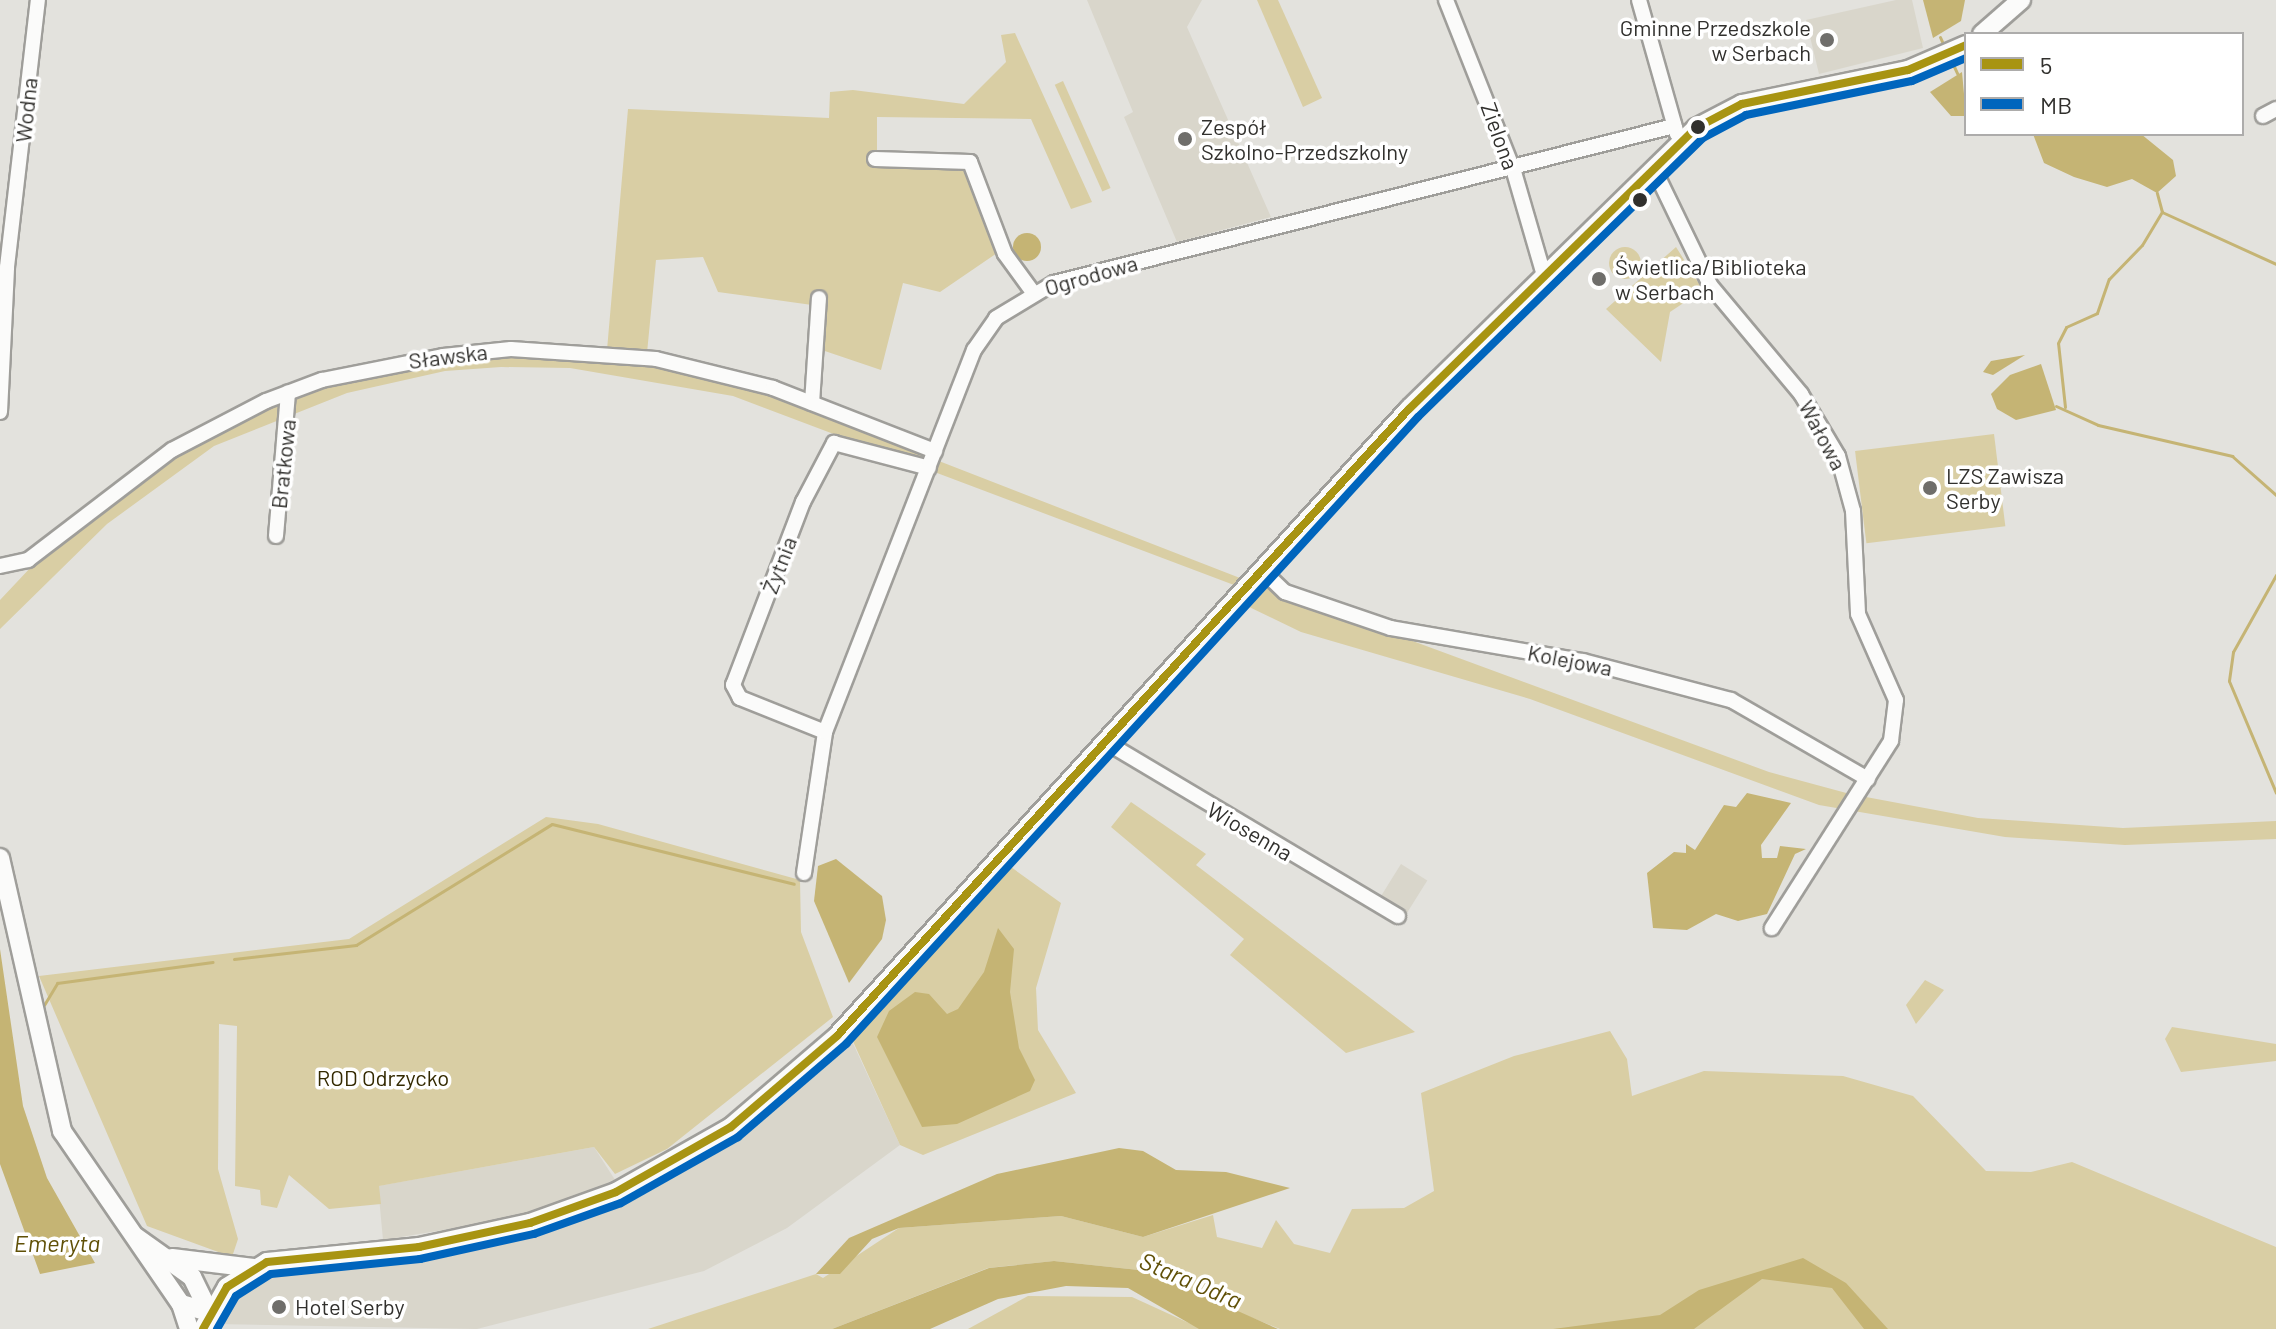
<!DOCTYPE html>
<meta charset="utf-8">
<style>
body{margin:0}
#map{position:relative;width:2276px;height:1329px;overflow:hidden;background:#e3e2dd;font-family:Barlow,sans-serif}
div>[style]{position:absolute}
[style*='--x']{left:calc(var(--x)*1px);top:calc(var(--y)*1px);width:calc(var(--w)*1px);rotate:calc(var(--a)*1deg)}
.built>*{inset:0;background:#d9d6cb;transform-origin:0 0}
.green>*{inset:0;background:#d9cea4;transform-origin:0 0}
.round{border-radius:50%}
.water>*{inset:0;background:#c5b474}
.stream>*{height:3px;margin:-1.5px;padding:0 1.5px;transform-origin:1.5px;border-radius:1.5px;background:#c5b474}
.roads{filter:drop-shadow(2px 0 #9f9e9a) drop-shadow(-2px 0 #9f9e9a) drop-shadow(0 2px #9f9e9a) drop-shadow(0 -2px #9f9e9a)}
.minor>*{height:14px;margin:-7px;padding:0 7px;transform-origin:7px;border-radius:7px;background:#fbfbfa}
.major>*{height:18px;margin:-9px;padding:0 9px;transform-origin:9px;border-radius:9px;background:#fbfbfa}
.bus-1>*{height:8px;margin:-4px;padding:0 4px;transform-origin:4px;border-radius:4px;background:#a89412}
.bus-2>*{height:8px;margin:-4px;padding:0 4px;transform-origin:4px;border-radius:4px;background:#0065bd}
.dots>*{width:22px;height:22px;translate:-50% -50%;box-sizing:border-box;border:4px solid #fff;border-radius:50%}
span{translate:-50% -50%;white-space:nowrap;text-align:center;line-height:1.15;-webkit-text-stroke:7px #fff;paint-order:stroke}
.poi-label{font-size:22px;color:#31302d}
.right{translate:-100% -50%;text-align:right}
.left{translate:0 -50%;text-align:left}
.street-label{font-size:22px;color:#31302d}
.park-label{font-size:22px;color:#332901}
.water-label{font-size:24px;color:#605007;font-style:italic}
.legend{position:absolute;left:1964px;top:32px;width:280px;height:104px;box-sizing:border-box;background:#fff;border:2px solid #adacab;margin:0;padding:10px 14px;list-style:none;font-size:24px;color:#31302d}
.legend li{display:flex;align-items:center;gap:16px;height:40px}
.legend b{width:40px;border:2px solid #adacab}
</style>
<div id="map">
<div class="built">
<div style="clip-path:polygon(1087px 0,1202px 0,1187px 27px,1271px 217px,1177px 242px,1124px 117px,1133px 112px)"></div>
<div style="clip-path:polygon(1896px 0,1912px 0,1923px 48px,1819px 74px,1806px 20px)"></div>
<div style="left:1401px;top:864px;width:31px;height:50px;rotate:32deg"></div>
<div style="clip-path:polygon(850px 1037px,900px 1145px,787px 1228px,704px 1271px,477px 1329px,215px 1324px,222px 1306px,260px 1272px,471px 1249px,623px 1203px,736px 1136px)"></div>
<div style="clip-path:polygon(594px 1147px,617px 1183px,509px 1219px,383px 1240px,378px 1186px)"></div>
</div>
<div class="green">
<div style="clip-path:polygon(1257px 0,1278px 0,1322px 98px,1303px 107px)"></div>
<div style="clip-path:polygon(1015px 33px,1092px 202px,1071px 209px,1031px 119px,877px 117px,877px 161px,966px 165px,1000px 251px,940px 292px,903px 283px,881px 370px,810px 346px,812px 305px,718px 292px,703px 257px,656px 260px,647px 353px,607px 350px,628px 109px,829px 118px,830px 92px,853px 90px,964px 104px,1006px 62px,1001px 35px)"></div>
<div style="left:1063px;top:81px;width:117px;height:9px;rotate:66deg"></div>
<div style="clip-path:polygon(1676px 247px,1703px 290px,1670px 312px,1661px 362px,1606px 309px)"></div>
<div class="round" style="left:1609px;top:247px;width:32px;height:32px"></div>
<div style="clip-path:polygon(496px 356px,629px 361px,751px 388px,1240px 578px,1234px 585px,733px 396px,570px 368px,501px 367px,445px 371px,347px 393px,214px 446px,107px 524px,0 629px,0 600px,32px 566px,163px 462px,272px 405px,335px 383px)"></div>
<div style="left:1994px;top:434px;width:93px;height:140px;rotate:83deg"></div>
<div style="clip-path:polygon(1263px 586px,1769px 772px,1850px 794px,1978px 818px,2123px 828px,2276px 821px,2276px 839px,2125px 845px,2005px 837px,1819px 805px,1530px 699px,1301px 632px,1245px 605px)"></div>
<div style="clip-path:polygon(1131px 802px,1206px 854px,1196px 865px,1415px 1032px,1346px 1053px,1230px 955px,1244px 939px,1111px 827px)"></div>
<div style="clip-path:polygon(546px 817px,598px 824px,800px 880px,801px 932px,833px 1017px,667px 1149px,615px 1174px,594px 1147px,379px 1186px,381px 1204px,329px 1209px,289px 1175px,277px 1208px,261px 1205px,260px 1190px,235px 1186px,237px 1026px,219px 1024px,218px 1169px,238px 1239px,232px 1257px,147px 1226px,39px 976px,349px 939px)"></div>
<div style="clip-path:polygon(997px 857px,1061px 903px,1036px 988px,1038px 1030px,1076px 1093px,923px 1155px,900px 1145px,851px 1037px)"></div>
<div style="clip-path:polygon(1925px 980px,1944px 990px,1916px 1024px,1906px 1005px)"></div>
<div style="clip-path:polygon(2172px 1027px,2276px 1044px,2276px 1061px,2181px 1072px,2165px 1039px)"></div>
<div style="clip-path:polygon(1610px 1031px,1627px 1059px,1632px 1096px,1704px 1071px,1843px 1076px,1913px 1096px,1986px 1171px,2031px 1172px,2072px 1162px,2276px 1247px,2276px 1329px,1280px 1329px,1202px 1298px,1148px 1266px,1148px 1271px,1054px 1261px,988px 1268px,832px 1329px,648px 1329px,816px 1274px,823px 1278px,899px 1228px,1061px 1216px,1143px 1237px,1213px 1215px,1217px 1237px,1262px 1248px,1276px 1220px,1294px 1244px,1330px 1253px,1352px 1209px,1404px 1208px,1434px 1191px,1421px 1093px,1514px 1056px)"></div>
<div style="clip-path:polygon(1028px 1296px,1132px 1297px,1202px 1329px,968px 1329px)"></div>
</div>
<div class="water">
<div style="clip-path:polygon(1923px 0,1965px 0,1961px 21px,1933px 38px)"></div>
<div style="clip-path:polygon(1962px 72px,1966px 116px,1951px 116px,1930px 92px)"></div>
<div style="clip-path:polygon(2033px 134px,2141px 134px,2173px 160px,2176px 176px,2157px 193px,2132px 179px,2107px 187px,2074px 177px,2044px 163px)"></div>
<div class="round" style="left:1013px;top:233px;width:28px;height:28px"></div>
<div style="clip-path:polygon(2025px 355px,1993px 375px,1983px 372px,1991px 361px)"></div>
<div style="clip-path:polygon(2041px 364px,2056px 410px,2016px 420px,1997px 409px,1991px 394px,2010px 375px)"></div>
<div style="clip-path:polygon(1747px 793px,1791px 803px,1761px 845px,1762px 858px,1777px 858px,1780px 846px,1806px 849px,1795px 854px,1767px 914px,1738px 921px,1716px 914px,1687px 930px,1653px 928px,1647px 873px,1674px 852px,1686px 853px,1686px 844px,1695px 850px,1724px 805px,1736px 807px)"></div>
<div style="clip-path:polygon(836px 859px,882px 896px,886px 920px,882px 939px,849px 983px,814px 901px,818px 866px)"></div>
<div style="clip-path:polygon(998px 928px,1014px 949px,1010px 992px,1019px 1048px,1035px 1080px,1030px 1091px,957px 1124px,922px 1127px,877px 1037px,889px 1011px,915px 992px,929px 994px,947px 1014px,958px 1009px,984px 972px)"></div>
<div style="clip-path:polygon(0 949px,23px 1106px,47px 1178px,95px 1263px,40px 1274px,0 1164px)"></div>
<div style="clip-path:polygon(1119px 1148px,1143px 1151px,1176px 1170px,1226px 1172px,1290px 1188px,1143px 1237px,1061px 1216px,899px 1228px,872px 1239px,840px 1274px,816px 1274px,849px 1238px,997px 1174px)"></div>
<div style="clip-path:polygon(1803px 1258px,1846px 1283px,1888px 1329px,1864px 1329px,1832px 1288px,1762px 1279px,1694px 1329px,1553px 1329px,1660px 1315px,1699px 1290px)"></div>
<div style="clip-path:polygon(1054px 1261px,1148px 1271px,1278px 1329px,1199px 1329px,1128px 1288px,1066px 1286px,998px 1299px,930px 1329px,832px 1329px,989px 1268px)"></div>
</div>
<div class="stream">
<div style="--x:1940;--y:37;--w:12;--a:66"></div>
<div style="--x:1950;--y:58;--w:17;--a:65"></div>
<div style="--x:2162;--y:212;--w:125;--a:24.5"></div>
<div style="--x:2056;--y:406;--w:46;--a:24.3"></div>
<div style="--x:2098;--y:425;--w:138;--a:13"></div>
<div style="--x:2232;--y:456;--w:59;--a:41.6"></div>
<div style="--x:2065;--y:407;--w:64;--a:-96.2"></div>
<div style="--x:2058;--y:343;--w:18;--a:-63"></div>
<div style="--x:2066;--y:327;--w:34;--a:-24"></div>
<div style="--x:2097;--y:313;--w:36;--a:-71"></div>
<div style="--x:2109;--y:279;--w:47;--a:-45.9"></div>
<div style="--x:2142;--y:245;--w:39;--a:-59"></div>
<div style="--x:2162;--y:212;--w:20;--a:-105"></div>
<div style="--x:2276;--y:575;--w:88;--a:119.2"></div>
<div style="--x:2233;--y:652;--w:29;--a:98"></div>
<div style="--x:2229;--y:681;--w:121;--a:67.2"></div>
<div style="--x:234;--y:959;--w:123;--a:-6.5"></div>
<div style="--x:356;--y:945;--w:230;--a:-31.7"></div>
<div style="--x:552;--y:824;--w:249;--a:13.9"></div>
<div style="--x:44;--y:1005;--w:26;--a:-59"></div>
<div style="--x:57;--y:983;--w:157;--a:-7.7"></div>
</div>
<div class="roads">
<div class="minor">
<div style="--x:1446;--y:0;--w:185;--a:68.4"></div>
<div style="--x:1514;--y:172;--w:107;--a:73.8"></div>
<div style="--x:1639;--y:0;--w:139;--a:74.2"></div>
<div style="--x:2263;--y:116;--w:15;--a:-28"></div>
<div style="--x:875;--y:159;--w:95;--a:1.8"></div>
<div style="--x:970;--y:162;--w:98;--a:69.2"></div>
<div style="--x:1005;--y:254;--w:46;--a:53.9"></div>
<div style="--x:1654;--y:169;--w:129;--a:64.2"></div>
<div style="--x:1710;--y:285;--w:142;--a:50.1"></div>
<div style="--x:1801;--y:394;--w:72;--a:59.2"></div>
<div style="--x:1838;--y:456;--w:57;--a:74.7"></div>
<div style="--x:1853;--y:511;--w:103;--a:87.2"></div>
<div style="--x:1858;--y:614;--w:94;--a:66.2"></div>
<div style="--x:1896;--y:700;--w:41;--a:97"></div>
<div style="--x:1891;--y:741;--w:222;--a:122.5"></div>
<div style="--x:812;--y:403;--w:105;--a:-86.2"></div>
<div style="--x:0;--y:412;--w:145;--a:-87.2"></div>
<div style="--x:7;--y:267;--w:269;--a:-83.4"></div>
<div style="--x:276;--y:536;--w:144;--a:-85.2"></div>
<div style="--x:0;--y:566;--w:29;--a:-12"></div>
<div style="--x:28;--y:560;--w:181;--a:-37.4"></div>
<div style="--x:172;--y:450;--w:106;--a:-27.5"></div>
<div style="--x:266;--y:401;--w:60;--a:-20.6"></div>
<div style="--x:322;--y:380;--w:123;--a:-11.2"></div>
<div style="--x:443;--y:356;--w:68;--a:-5.9"></div>
<div style="--x:511;--y:349;--w:145;--a:3.9"></div>
<div style="--x:656;--y:359;--w:121;--a:13.9"></div>
<div style="--x:773;--y:388;--w:174;--a:21.3"></div>
<div style="--x:1262;--y:570;--w:32;--a:44"></div>
<div style="--x:1285;--y:592;--w:112;--a:18.8"></div>
<div style="--x:1391;--y:628;--w:195;--a:9.8"></div>
<div style="--x:1583;--y:661;--w:153;--a:14.8"></div>
<div style="--x:1731;--y:700;--w:158;--a:30"></div>
<div style="--x:825;--y:732;--w:92;--a:-158.2"></div>
<div style="--x:740;--y:698;--w:15;--a:-118"></div>
<div style="--x:733;--y:685;--w:196;--a:-69.1"></div>
<div style="--x:803;--y:502;--w:67;--a:-62.3"></div>
<div style="--x:834;--y:443;--w:98;--a:14.7"></div>
<div style="--x:1106;--y:742;--w:340;--a:30.8"></div>
<div style="--x:804;--y:873;--w:143;--a:-81.5"></div>
<div style="--x:825;--y:732;--w:410;--a:-68.7"></div>
<div style="--x:974;--y:350;--w:39;--a:-55"></div>
<div style="--x:996;--y:318;--w:68;--a:-31.1"></div>
<div style="--x:1054;--y:283;--w:640;--a:-14.21"></div>
</div>
<div class="major">
<div style="--x:1982;--y:34;--w:52;--a:-41.1"></div>
<div style="--x:0;--y:858;--w:280;--a:77.2"></div>
<div style="--x:62;--y:1131;--w:210;--a:55.5"></div>
<div style="--x:181;--y:1304;--w:29;--a:16"></div>
<div style="--x:136;--y:1237;--w:69;--a:35.5"></div>
<div style="--x:192;--y:1277;--w:39;--a:64"></div>
<div style="--x:172;--y:1258;--w:82;--a:7"></div>
<div style="--x:181;--y:1304;--w:26;--a:72"></div>
<div style="--x:203;--y:1329;--w:48;--a:-60.3"></div>
<div style="--x:227;--y:1287;--w:47;--a:-32"></div>
<div style="--x:267;--y:1262;--w:153;--a:-5.6"></div>
<div style="--x:419;--y:1247;--w:114;--a:-12.2"></div>
<div style="--x:530;--y:1223;--w:91;--a:-19.8"></div>
<div style="--x:616;--y:1192;--w:132;--a:-29.5"></div>
<div style="--x:731;--y:1127;--w:140;--a:-40.6"></div>
<div style="--x:837;--y:1036;--w:849;--a:-47.63"></div>
<div style="--x:1409;--y:409;--w:402;--a:-44.4"></div>
<div style="--x:1696;--y:128;--w:52;--a:-27.6"></div>
<div style="--x:1742;--y:104;--w:169;--a:-11.6"></div>
<div style="--x:1908;--y:70;--w:63;--a:-23.3"></div>
</div>
</div>
<div class="bus-1">
<div style="--x:203;--y:1329;--w:48;--a:-60.3"></div>
<div style="--x:227;--y:1287;--w:47;--a:-32"></div>
<div style="--x:267;--y:1262;--w:153;--a:-5.6"></div>
<div style="--x:419;--y:1247;--w:114;--a:-12.2"></div>
<div style="--x:530;--y:1223;--w:91;--a:-19.8"></div>
<div style="--x:616;--y:1192;--w:132;--a:-29.5"></div>
<div style="--x:731;--y:1127;--w:140;--a:-40.6"></div>
<div style="--x:837;--y:1036;--w:849;--a:-47.63"></div>
<div style="--x:1409;--y:409;--w:402;--a:-44.4"></div>
<div style="--x:1696;--y:128;--w:52;--a:-27.6"></div>
<div style="--x:1742;--y:104;--w:169;--a:-11.6"></div>
<div style="--x:1908;--y:70;--w:63;--a:-23.3"></div>
</div>
<div class="bus-2">
<div style="--x:217;--y:1329;--w:38;--a:-60"></div>
<div style="--x:236;--y:1296;--w:41;--a:-32.2"></div>
<div style="--x:271;--y:1274;--w:150;--a:-5.7"></div>
<div style="--x:420;--y:1259;--w:117;--a:-12.4"></div>
<div style="--x:534;--y:1234;--w:92;--a:-19.6"></div>
<div style="--x:621;--y:1203;--w:134;--a:-29.4"></div>
<div style="--x:738;--y:1137;--w:143;--a:-40.7"></div>
<div style="--x:846;--y:1044;--w:849;--a:-47.63"></div>
<div style="--x:1418;--y:417;--w:399;--a:-44.4"></div>
<div style="--x:1703;--y:138;--w:49;--a:-28.1"></div>
<div style="--x:1746;--y:115;--w:169;--a:-11.6"></div>
<div style="--x:1912;--y:81;--w:59;--a:-23.1"></div>
</div>
<div class="dots">
<div style="left:1827px;top:40px;background:#6f6e6b"></div>
<div style="left:1698px;top:127px;background:#31302d"></div>
<div style="left:1185px;top:139px;background:#6f6e6b"></div>
<div style="left:1640px;top:200px;background:#31302d"></div>
<div style="left:1599px;top:279px;background:#6f6e6b"></div>
<div style="left:1930px;top:488px;background:#6f6e6b"></div>
<div style="left:279px;top:1307px;background:#6f6e6b"></div>
</div>
<div class="poi-label">
<span class="right" style="left:1811px;top:40px">Gminne Przedszkole<br>w Serbach</span>
<span class="left" style="left:1201px;top:139px">Zespół<br>Szkolno-Przedszkolny</span>
<span class="left" style="left:1615px;top:279px">Świetlica/Biblioteka<br>w Serbach</span>
<span class="left" style="left:1946px;top:488px">LZS Zawisza<br>Serby</span>
<span class="left" style="left:295px;top:1307px">Hotel Serby</span>
</div>
<div class="street-label">
<span style="left:26px;top:110px;rotate:-84deg">Wodna</span>
<span style="left:1500px;top:136px;rotate:70deg">Zielona</span>
<span style="left:1091px;top:275px;rotate:-16deg">Ogrodowa</span>
<span style="left:448px;top:356px;rotate:-7deg">Sławska</span>
<span style="left:1823px;top:435px;rotate:62deg">Wałowa</span>
<span style="left:283px;top:464px;rotate:-84deg">Bratkowa</span>
<span style="left:779px;top:565px;rotate:-69deg">Żytnia</span>
<span style="left:1570px;top:660px;rotate:11deg">Kolejowa</span>
<span style="left:1250px;top:831px;rotate:30deg">Wiosenna</span>
</div>
<div class="park-label">
<span style="left:383px;top:1078px">ROD Odrzycko</span>
</div>
<div class="water-label">
<span style="left:57px;top:1243px">Emeryta</span>
<span style="left:1191px;top:1280px;rotate:23deg">Stara Odra</span>
</div>
<ul class="legend">
<li><b style="height:10px;background:#a89412"></b>5</li>
<li><b style="height:10px;background:#0065bd"></b>MB</li>
</ul>
</div>
